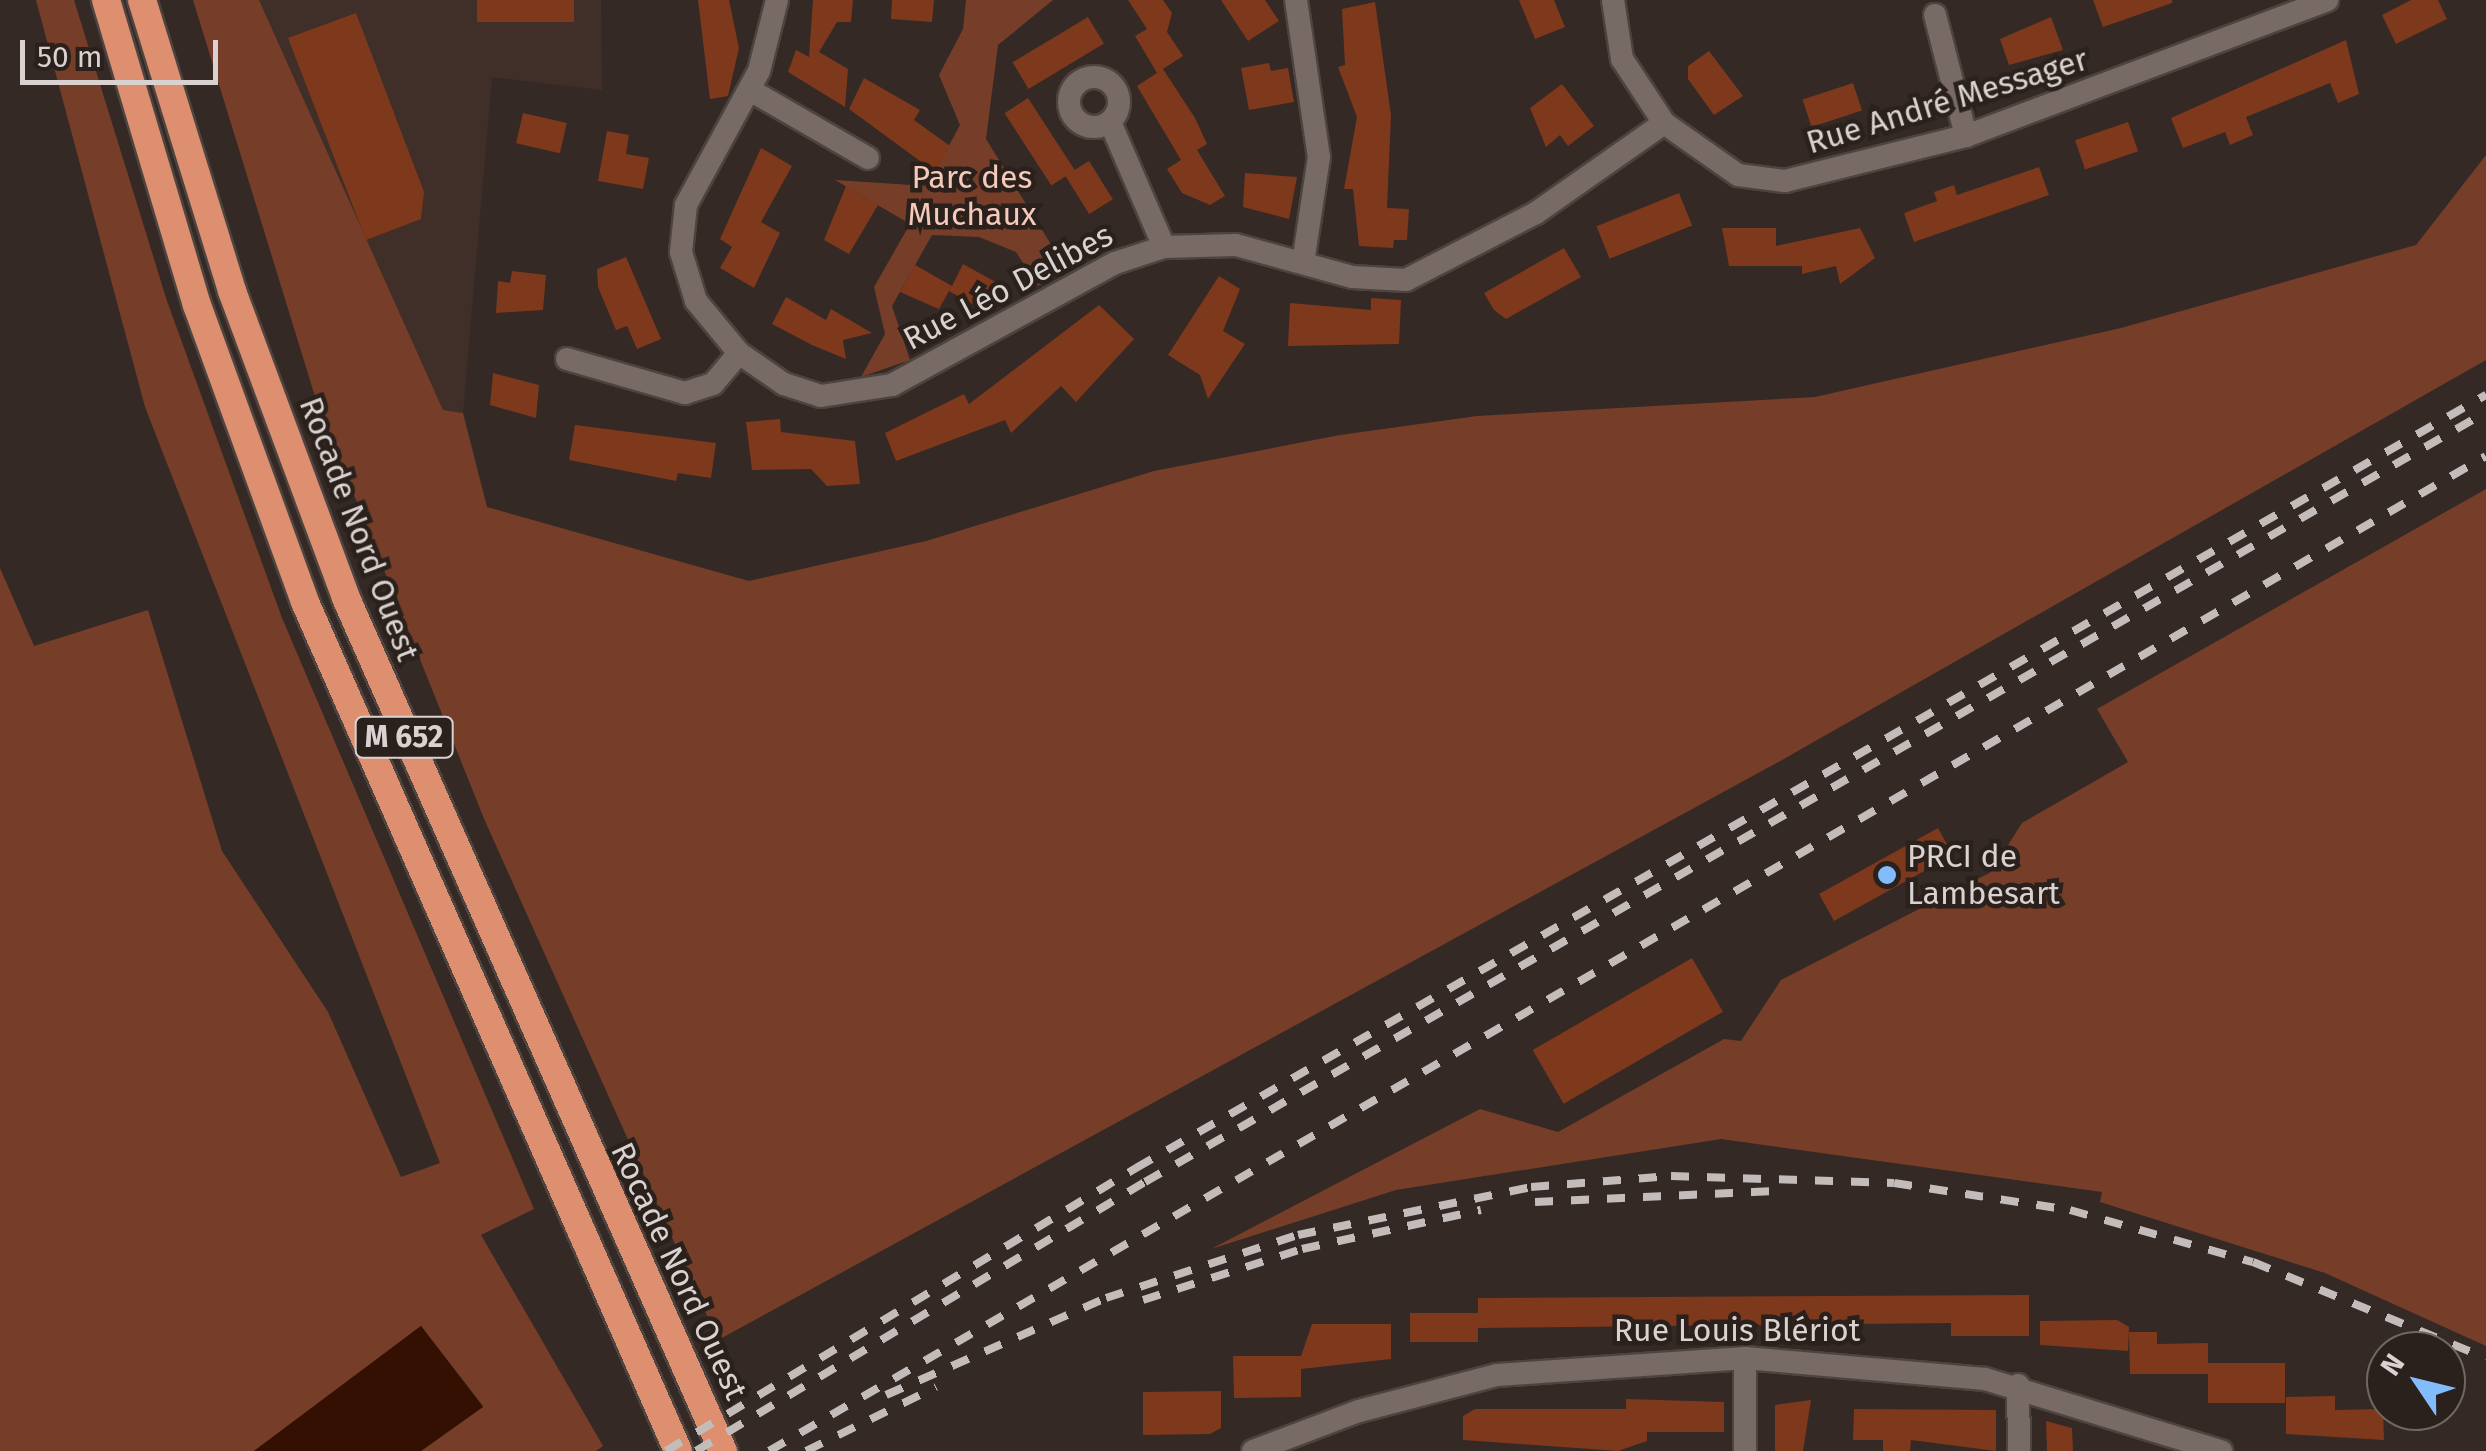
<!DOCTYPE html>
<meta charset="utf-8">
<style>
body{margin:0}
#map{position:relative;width:2486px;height:1451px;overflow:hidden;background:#342925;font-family:"Fira Sans",sans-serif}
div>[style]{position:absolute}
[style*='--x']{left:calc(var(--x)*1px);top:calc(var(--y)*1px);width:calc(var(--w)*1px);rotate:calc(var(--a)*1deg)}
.built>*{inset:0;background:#402f28}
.green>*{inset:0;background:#763e28}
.water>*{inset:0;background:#341003}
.building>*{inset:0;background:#7e381c;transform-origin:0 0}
.roads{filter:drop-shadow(2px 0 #4d4440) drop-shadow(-2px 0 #4d4440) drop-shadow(0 2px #4d4440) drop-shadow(0 -2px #4d4440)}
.minor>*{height:22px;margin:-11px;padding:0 11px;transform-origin:11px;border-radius:11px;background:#786b66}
.minor>.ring{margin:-11px;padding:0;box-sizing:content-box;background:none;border:22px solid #786b66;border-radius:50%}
.trunk>*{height:28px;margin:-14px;padding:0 14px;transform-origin:14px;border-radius:14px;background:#de8f70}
.rail>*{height:8px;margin-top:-4px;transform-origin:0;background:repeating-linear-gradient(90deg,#c4bcba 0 18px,transparent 0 36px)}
.dots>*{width:28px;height:28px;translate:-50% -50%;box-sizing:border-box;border:5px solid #2a201c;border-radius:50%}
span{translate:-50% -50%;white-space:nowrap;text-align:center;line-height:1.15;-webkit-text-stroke:9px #2a201c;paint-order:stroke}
.shield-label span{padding:2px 8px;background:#2a201c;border:2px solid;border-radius:8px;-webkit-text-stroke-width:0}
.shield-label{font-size:30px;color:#dad2d0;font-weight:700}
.street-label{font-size:32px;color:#dad2d0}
.park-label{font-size:32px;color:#f5caba}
.poi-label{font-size:32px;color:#dad2d0}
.left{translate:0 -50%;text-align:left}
.north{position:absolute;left:2366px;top:1331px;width:100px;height:100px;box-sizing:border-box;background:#2a201c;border:2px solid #706764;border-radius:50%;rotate:305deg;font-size:28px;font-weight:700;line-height:40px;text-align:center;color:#dad2d0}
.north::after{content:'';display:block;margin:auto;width:35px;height:45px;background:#83bcfb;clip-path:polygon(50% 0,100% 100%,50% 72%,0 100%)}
.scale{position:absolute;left:20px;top:40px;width:198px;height:45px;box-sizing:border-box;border:5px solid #dad2d0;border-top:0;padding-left:12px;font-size:30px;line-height:35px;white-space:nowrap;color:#dad2d0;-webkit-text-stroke:8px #2a201c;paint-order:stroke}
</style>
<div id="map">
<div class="built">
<div style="clip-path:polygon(259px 0,601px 0,602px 90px,492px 77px,463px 413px,443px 410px)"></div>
</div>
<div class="green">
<div style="clip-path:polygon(36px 0,74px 0,167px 301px,282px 618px,534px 1209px,481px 1235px,603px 1446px,596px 1451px,421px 1451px,483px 1406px,421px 1326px,254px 1451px,0 1451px,0 568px,34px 646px,148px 610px,222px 851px,328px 1012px,401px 1177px,440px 1163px,145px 407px)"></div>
<div style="clip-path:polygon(193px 0,259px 0,443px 410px,463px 413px,487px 507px,749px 581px,926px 541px,1154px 471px,1340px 435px,1477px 416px,1815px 397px,2121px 328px,2416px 245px,2486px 155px,2486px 360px,1782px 760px,718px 1340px,485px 821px,317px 403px)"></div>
<div style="clip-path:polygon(966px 0,1053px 0,998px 45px,986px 139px,1055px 251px,1072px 244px,1084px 262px,1038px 286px,1016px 252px,979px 237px,932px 235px,892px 306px,910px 360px,861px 377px,885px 334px,874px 287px,910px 224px,835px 180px,927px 186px,960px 125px,939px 75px,963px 29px)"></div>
<div style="clip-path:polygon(2486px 489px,2486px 1346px,2325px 1273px,2100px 1202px,2102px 1192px,1721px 1139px,1396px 1190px,1211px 1249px,1480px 1109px,1558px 1132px,1724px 1039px,1741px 1041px,1781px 980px,1991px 872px,2022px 823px,2128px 762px,2097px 709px)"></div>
</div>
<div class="water">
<div style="clip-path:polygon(421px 1326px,483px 1407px,421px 1451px,254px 1451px)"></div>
</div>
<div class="building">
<div style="left:477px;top:0;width:97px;height:22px"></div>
<div style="clip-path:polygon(698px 0,729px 0,739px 48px,728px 96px,710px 99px)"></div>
<div style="clip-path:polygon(813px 0,853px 0,851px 22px,837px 22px,819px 52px,848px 69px,845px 107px,788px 72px,796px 50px,809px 57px)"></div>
<div style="clip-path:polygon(892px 0,934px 0,932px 22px,891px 19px)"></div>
<div style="clip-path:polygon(1128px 0,1163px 0,1172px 13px,1167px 32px,1183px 56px,1163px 69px,1195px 118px,1207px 144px,1197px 150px,1225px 196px,1210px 205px,1182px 193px,1167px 169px,1181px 160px,1137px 86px,1157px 73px,1135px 36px,1147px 29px)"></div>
<div style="clip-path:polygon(1221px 0,1265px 0,1279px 21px,1248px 41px)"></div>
<div style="clip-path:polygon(1519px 0,1554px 0,1565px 27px,1535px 39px)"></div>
<div style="clip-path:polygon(2093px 0,2172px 0,2172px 3px,2103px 27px)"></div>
<div style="clip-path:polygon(2411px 0,2438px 0,2447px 19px,2396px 44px,2382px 15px)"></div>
<div style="clip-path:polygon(1375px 2px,1391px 115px,1387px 208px,1409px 209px,1407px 240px,1394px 240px,1393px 248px,1359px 246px,1353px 189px,1344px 189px,1357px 117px,1338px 67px,1345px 65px,1342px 9px)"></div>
<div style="clip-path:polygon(356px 13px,424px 192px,421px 219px,366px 240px,288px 38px)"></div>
<div style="left:1088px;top:17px;width:31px;height:88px;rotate:59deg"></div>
<div style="clip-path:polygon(2051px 17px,2063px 50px,2009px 65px,2000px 39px)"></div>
<div style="clip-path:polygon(2346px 40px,2359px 94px,2338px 103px,2330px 83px,2246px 117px,2253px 135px,2230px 145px,2225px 132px,2183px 148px,2171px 118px)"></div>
<div style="clip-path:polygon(1709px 51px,1743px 96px,1714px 115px,1688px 79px,1688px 66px)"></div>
<div style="clip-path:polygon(1269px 63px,1271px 71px,1288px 68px,1294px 102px,1249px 110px,1241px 68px)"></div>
<div style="clip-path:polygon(864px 78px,920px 110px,914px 120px,950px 146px,935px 172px,849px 109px)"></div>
<div style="left:1853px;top:83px;width:29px;height:53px;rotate:72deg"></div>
<div style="clip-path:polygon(1562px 84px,1594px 126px,1568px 146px,1560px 135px,1546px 147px,1530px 108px)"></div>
<div style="left:1028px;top:98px;width:86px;height:28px;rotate:57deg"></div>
<div style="left:523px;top:113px;width:45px;height:31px;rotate:13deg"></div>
<div style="left:2128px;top:122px;width:31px;height:56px;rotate:71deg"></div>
<div style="clip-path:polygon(607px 131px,629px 135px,626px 154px,649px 158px,643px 189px,598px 181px)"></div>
<div style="clip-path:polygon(761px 148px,792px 166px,761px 222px,780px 233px,754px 288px,720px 268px,732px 247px,720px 239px)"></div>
<div style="left:1089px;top:161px;width:45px;height:28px;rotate:58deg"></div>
<div style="clip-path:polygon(2039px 167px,2049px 195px,1914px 242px,1904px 213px,1937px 201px,1934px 192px,1954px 185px,1957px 195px)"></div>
<div style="clip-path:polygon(1245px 173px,1297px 177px,1289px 219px,1243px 207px)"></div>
<div style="clip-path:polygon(846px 186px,878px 205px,849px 254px,824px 240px)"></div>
<div style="left:1679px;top:193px;width:35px;height:89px;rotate:68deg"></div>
<div style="clip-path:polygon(1722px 228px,1776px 228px,1776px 246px,1860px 228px,1875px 258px,1840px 284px,1836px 266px,1802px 274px,1802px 266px,1729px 266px)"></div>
<div style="clip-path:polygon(1564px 248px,1581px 277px,1506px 319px,1494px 310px,1484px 293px)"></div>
<div style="clip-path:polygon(626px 257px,661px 339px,637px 349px,627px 326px,616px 330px,598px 287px,597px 269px)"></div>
<div style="clip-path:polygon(963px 264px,1001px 285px,987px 312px,949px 291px,939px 309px,900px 292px,915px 265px,952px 286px)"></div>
<div style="clip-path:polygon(512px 271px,546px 275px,543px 310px,496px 313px,498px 281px,510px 283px)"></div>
<div style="clip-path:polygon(1219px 276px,1240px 289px,1223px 331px,1245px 344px,1208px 399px,1200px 375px,1168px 355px)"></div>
<div style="clip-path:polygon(786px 297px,826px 320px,831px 309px,872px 333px,843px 340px,846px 359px,812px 345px,772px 324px)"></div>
<div style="clip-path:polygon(1371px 298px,1401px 300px,1399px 344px,1288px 346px,1290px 303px,1371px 310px)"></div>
<div style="clip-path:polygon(1099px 305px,1134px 339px,1076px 402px,1061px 386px,1011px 433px,1005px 420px,896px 461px,885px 433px,964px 394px,969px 404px)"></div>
<div style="clip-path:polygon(493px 373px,539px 385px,536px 418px,490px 405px)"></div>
<div style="clip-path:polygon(780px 419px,781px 432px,855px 441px,860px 484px,827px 486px,811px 469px,752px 470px,746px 422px)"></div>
<div style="clip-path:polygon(575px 425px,716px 443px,711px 478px,678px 473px,676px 481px,569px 460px)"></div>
<div style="left:1938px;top:828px;width:31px;height:136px;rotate:61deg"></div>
<div style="left:1692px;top:958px;width:62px;height:184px;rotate:60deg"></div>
<div style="clip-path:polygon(2029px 1295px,2029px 1336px,1951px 1336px,1951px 1323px,1478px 1328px,1478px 1298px)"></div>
<div style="left:1478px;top:1313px;width:29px;height:68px;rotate:90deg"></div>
<div style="clip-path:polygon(2117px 1320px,2129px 1327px,2128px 1351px,2040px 1345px,2040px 1321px)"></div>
<div style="clip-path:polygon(1312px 1324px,1391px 1324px,1391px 1359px,1301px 1369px,1301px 1357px,1301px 1397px,1234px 1398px,1233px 1356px,1301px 1356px)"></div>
<div style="clip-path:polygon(2129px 1332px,2157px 1332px,2157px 1344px,2208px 1343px,2208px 1374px,2130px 1374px)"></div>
<div style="left:2285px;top:1363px;width:40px;height:77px;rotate:90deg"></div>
<div style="clip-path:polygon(1221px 1391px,1221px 1428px,1210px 1434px,1143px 1435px,1143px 1392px)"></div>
<div style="clip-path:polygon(2335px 1396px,2335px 1410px,2383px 1409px,2384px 1440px,2286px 1434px,2286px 1397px)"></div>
<div style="clip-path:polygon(1626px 1399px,1724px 1402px,1724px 1432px,1647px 1432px,1647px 1441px,1618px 1451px,1463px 1440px,1463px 1416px,1475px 1409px,1626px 1409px)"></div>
<div style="clip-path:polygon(1811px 1400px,1803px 1451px,1775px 1451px,1775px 1405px)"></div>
<div style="clip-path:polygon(1854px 1409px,1996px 1410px,1996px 1451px,1911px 1440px,1910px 1451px,1883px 1451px,1883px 1440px,1853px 1440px)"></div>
<div style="clip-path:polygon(2046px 1421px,2072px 1428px,2073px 1451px,2047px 1451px)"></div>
</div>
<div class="roads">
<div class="minor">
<div style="--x:777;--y:0;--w:73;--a:104.2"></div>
<div style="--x:759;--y:71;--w:153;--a:118.6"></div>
<div style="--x:686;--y:205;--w:47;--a:96.1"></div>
<div style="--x:681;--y:252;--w:51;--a:73"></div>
<div style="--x:696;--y:301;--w:67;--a:50.4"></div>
<div style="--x:739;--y:353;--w:55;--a:34.6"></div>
<div style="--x:784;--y:384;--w:39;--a:18"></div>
<div style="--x:821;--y:396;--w:72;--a:-8.8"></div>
<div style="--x:892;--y:385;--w:254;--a:-28.7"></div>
<div style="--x:1115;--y:263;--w:52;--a:-18.1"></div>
<div style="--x:1164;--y:247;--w:72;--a:-1.6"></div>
<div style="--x:1236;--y:245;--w:120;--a:15.4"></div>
<div style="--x:1352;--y:277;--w:54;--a:3.2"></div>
<div style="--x:1406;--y:280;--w:146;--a:-27.3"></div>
<div style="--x:1536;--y:213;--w:156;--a:-35.1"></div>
<div style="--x:1296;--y:0;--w:159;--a:81.7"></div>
<div style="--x:1319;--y:157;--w:107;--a:98.6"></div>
<div style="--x:1613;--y:0;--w:60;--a:81.3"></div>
<div style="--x:1622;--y:59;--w:77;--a:56.7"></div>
<div style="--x:1664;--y:123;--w:90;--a:35.1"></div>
<div style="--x:1738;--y:175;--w:47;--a:7.3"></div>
<div style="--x:1785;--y:181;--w:187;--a:-14"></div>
<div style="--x:1966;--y:136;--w:386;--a:-20.6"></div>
<div style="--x:1935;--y:15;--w:125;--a:75.6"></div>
<div class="ring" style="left:1069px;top:77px;width:28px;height:28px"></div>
<div style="--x:750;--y:90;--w:136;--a:30"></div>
<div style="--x:1110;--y:122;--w:136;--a:66.6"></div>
<div style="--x:567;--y:359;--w:123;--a:16.1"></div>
<div style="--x:685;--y:393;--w:29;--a:-18"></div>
<div style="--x:713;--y:384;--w:40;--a:-50"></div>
<div style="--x:1745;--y:1358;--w:93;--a:90"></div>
<div style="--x:2018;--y:1385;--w:66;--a:89.1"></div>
<div style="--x:1253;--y:1451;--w:113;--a:-20.7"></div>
<div style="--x:1359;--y:1411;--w:143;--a:-14.6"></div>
<div style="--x:1497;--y:1375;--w:249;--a:-3.9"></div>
<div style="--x:1745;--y:1358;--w:241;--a:5"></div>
<div style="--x:1985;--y:1379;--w:247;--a:17"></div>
</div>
<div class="trunk">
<div style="--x:106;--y:0;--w:318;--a:73.4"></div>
<div style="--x:197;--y:305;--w:316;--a:70"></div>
<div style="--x:305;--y:602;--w:927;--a:66.28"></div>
<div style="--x:142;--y:0;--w:305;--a:72.8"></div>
<div style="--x:232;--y:291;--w:327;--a:69.6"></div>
<div style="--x:346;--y:598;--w:933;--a:66.16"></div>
</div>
</div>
<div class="rail">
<div style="--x:1535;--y:1202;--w:240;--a:-2.6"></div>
<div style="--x:1143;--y:1300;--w:167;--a:-17.8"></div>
<div style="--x:1302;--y:1249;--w:183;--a:-12.3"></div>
<div style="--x:886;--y:1395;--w:240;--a:-23.8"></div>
<div style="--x:1106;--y:1298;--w:202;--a:-18.2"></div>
<div style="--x:1298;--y:1235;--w:238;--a:-11.6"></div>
<div style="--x:1531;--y:1187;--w:140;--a:-4.5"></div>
<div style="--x:1671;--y:1176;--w:223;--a:1.8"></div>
<div style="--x:1894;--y:1183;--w:178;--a:8.7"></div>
<div style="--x:2070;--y:1210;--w:190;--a:15.9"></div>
<div style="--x:2253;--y:1262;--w:252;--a:22.4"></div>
<div style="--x:666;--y:1451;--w:549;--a:-31.05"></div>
<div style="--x:1136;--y:1168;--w:1556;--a:-29.8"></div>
<div style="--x:696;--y:1451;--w:523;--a:-30.93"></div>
<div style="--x:1145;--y:1182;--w:1546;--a:-29.86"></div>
<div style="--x:769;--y:1451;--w:1984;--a:-30.09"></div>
<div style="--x:806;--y:1451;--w:145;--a:-26.2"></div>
</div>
<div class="dots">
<div style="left:1887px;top:875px;background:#83bcfb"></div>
</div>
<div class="shield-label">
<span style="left:404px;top:737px">M 652</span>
</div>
<div class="street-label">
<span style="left:1947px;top:101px;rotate:-17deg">Rue André Messager</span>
<span style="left:1008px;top:287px;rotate:-28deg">Rue Léo Delibes</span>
<span style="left:359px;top:529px;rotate:69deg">Rocade Nord Ouest</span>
<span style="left:679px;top:1271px;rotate:65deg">Rocade Nord Ouest</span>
<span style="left:1737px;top:1330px">Rue Louis Blériot</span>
</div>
<div class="park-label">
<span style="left:972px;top:196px">Parc des<br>Muchaux</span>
</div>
<div class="poi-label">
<span class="left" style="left:1907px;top:875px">PRCI de<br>Lambesart</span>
</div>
<div class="north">N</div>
<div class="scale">50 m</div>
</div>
